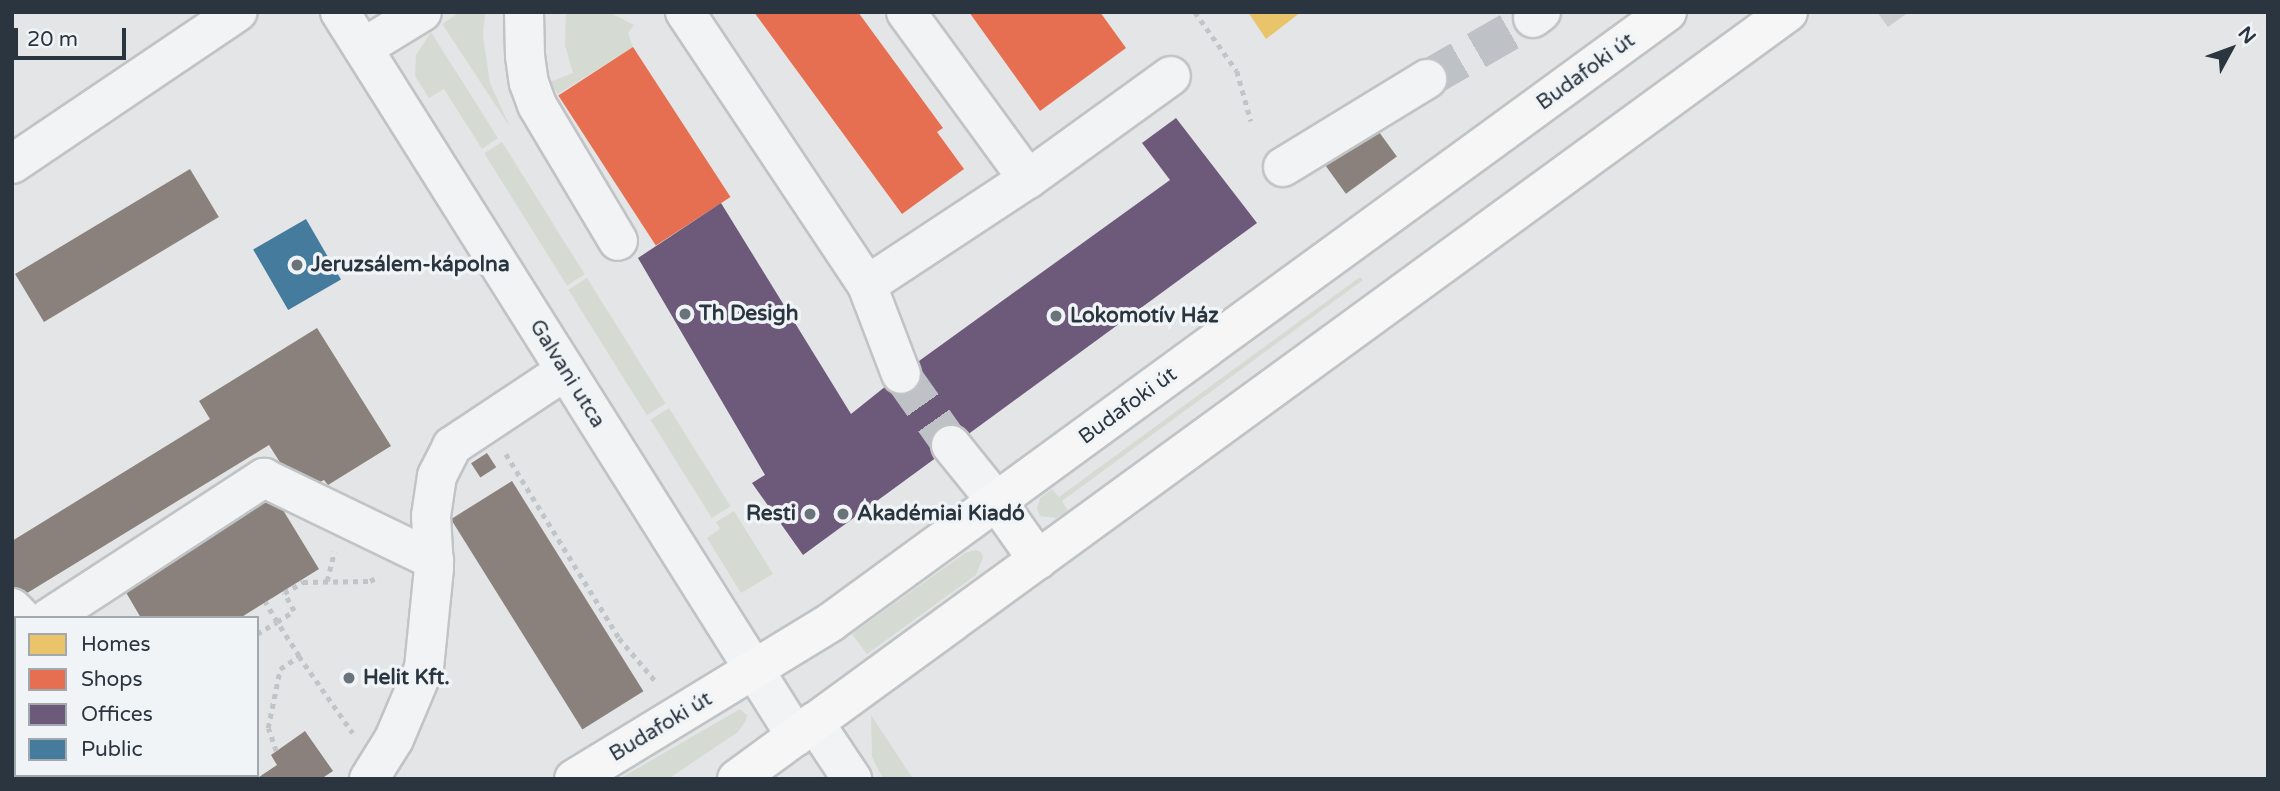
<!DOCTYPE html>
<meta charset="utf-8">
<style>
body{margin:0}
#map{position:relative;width:2280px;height:791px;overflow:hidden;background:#e3e5e7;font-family:"Varela Round",sans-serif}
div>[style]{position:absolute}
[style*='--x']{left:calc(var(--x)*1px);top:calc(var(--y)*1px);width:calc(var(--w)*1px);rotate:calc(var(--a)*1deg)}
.green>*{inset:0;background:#d5dbd3;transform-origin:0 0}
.homes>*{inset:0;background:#e9c46a}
.shops>*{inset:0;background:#e76f51;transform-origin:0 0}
.offices>*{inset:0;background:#6d597a}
.public>*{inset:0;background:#457b9d;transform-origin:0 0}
.industry>*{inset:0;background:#8a817c;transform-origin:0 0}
.building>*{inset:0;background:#cbcdcf}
.minor-tunnel>*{height:38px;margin-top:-19px;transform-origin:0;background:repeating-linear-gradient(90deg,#bec2c6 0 38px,transparent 0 57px)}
.path>*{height:4.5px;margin-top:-2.25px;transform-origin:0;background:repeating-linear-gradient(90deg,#c1c5c7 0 5px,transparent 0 10px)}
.roads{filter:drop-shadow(2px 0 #c1c3c5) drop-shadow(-2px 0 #c1c3c5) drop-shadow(0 2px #c1c3c5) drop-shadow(0 -2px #c1c3c5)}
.minor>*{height:38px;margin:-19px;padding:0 19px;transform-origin:19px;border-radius:19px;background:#f1f3f4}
.major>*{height:38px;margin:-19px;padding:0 19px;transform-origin:19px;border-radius:19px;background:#f6f6f6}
.dots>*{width:19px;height:19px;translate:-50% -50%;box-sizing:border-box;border:4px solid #f0f4f7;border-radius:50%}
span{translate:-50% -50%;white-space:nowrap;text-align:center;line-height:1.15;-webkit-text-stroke:7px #f0f4f7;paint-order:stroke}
.street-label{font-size:21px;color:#2a3540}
.poi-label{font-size:21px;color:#2a3540;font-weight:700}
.left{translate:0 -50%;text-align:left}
.right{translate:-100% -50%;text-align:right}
.frame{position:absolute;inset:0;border:14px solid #2a3540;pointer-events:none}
.legend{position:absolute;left:14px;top:616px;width:245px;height:161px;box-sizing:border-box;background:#f0f4f7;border:2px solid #a1a8ae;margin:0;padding:9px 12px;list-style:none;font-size:21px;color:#2a3540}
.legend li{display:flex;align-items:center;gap:14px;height:35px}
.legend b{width:35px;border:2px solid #a1a8ae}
.north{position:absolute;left:2196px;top:14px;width:70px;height:70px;-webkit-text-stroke:5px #f0f4f7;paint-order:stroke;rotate:49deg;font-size:19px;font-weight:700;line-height:28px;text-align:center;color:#2a3540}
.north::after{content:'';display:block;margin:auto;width:24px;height:32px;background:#2a3540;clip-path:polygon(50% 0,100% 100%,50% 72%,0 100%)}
.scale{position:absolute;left:14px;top:28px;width:112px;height:32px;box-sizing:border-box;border:4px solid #2a3540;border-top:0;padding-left:9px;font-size:21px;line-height:24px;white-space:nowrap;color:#2a3540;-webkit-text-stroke:5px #f0f4f7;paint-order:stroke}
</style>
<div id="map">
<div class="green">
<div style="clip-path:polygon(460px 12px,485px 12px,483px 36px,490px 83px,510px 127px,442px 24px)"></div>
<div style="clip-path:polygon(566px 12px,609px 12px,634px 25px,628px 33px,633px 47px,558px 94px,550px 82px,573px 73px,565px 45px)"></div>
<div style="clip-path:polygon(431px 32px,498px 138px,482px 149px,444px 89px,429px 98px,415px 76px,416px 55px)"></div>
<div style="left:502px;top:142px;width:156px;height:21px;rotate:58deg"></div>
<div style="clip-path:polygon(1360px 277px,1363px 280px,1062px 501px,1068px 511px,1056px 518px,1040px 516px,1037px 508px,1040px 498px,1052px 489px,1059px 497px)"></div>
<div style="left:587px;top:278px;width:148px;height:22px;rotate:58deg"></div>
<div style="left:669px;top:408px;width:116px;height:22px;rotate:58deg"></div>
<div style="clip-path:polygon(734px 511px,773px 574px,741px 593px,707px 538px,720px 529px,716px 522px)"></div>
<div style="clip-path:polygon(975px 550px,981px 552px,983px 557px,976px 575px,867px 654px,852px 634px,965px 553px)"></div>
<div style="clip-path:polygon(740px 709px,747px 715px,746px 720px,738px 732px,668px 779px,619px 779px)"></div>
<div style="clip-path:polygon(871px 715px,913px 779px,883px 779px,872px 757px)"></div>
</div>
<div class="homes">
<div style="clip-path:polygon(1248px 12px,1301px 12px,1266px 39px)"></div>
</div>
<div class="shops">
<div style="clip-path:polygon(754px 12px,858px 12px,943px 128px,937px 132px,964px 169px,902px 214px)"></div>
<div style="clip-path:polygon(969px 12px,1100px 12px,1126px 48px,1040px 111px)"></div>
<div style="left:633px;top:47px;width:179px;height:89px;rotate:57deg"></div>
</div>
<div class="offices">
<div style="clip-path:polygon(1176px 118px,1257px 223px,803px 555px,752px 483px,765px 475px,638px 258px,721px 203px,851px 414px,901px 374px,1170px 180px,1142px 143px)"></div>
</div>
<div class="public">
<div style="left:306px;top:219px;width:70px;height:61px;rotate:60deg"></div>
</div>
<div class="industry">
<div style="left:1371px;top:121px;width:44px;height:63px;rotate:54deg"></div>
<div style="left:190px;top:169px;width:56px;height:204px;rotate:59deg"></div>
<div style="clip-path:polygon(317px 328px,391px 446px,328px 485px,324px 480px,316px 484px,288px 475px,269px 445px,19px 598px,12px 587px,12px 541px,210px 419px,199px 401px)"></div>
<div style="left:487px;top:453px;width:17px;height:19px;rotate:57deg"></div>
<div style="left:512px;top:481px;width:248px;height:72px;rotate:58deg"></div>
<div style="clip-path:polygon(272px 492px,319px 569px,240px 618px,141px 618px,121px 584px)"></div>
<div style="clip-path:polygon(305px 731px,333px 771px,321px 779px,256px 779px,277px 765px,271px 755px)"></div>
</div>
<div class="building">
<div style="clip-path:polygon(1877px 12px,1909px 12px,1888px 27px)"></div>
</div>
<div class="minor-tunnel">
<div style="--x:1427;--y:79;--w:122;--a:-29.9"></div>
<div style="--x:901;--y:374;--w:87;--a:54.8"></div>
</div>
<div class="path">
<div style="--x:1195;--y:12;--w:72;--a:54.6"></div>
<div style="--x:1237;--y:71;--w:52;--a:74.4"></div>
<div style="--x:506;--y:454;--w:216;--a:58.4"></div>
<div style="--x:619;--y:638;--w:59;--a:49.8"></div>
<div style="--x:327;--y:581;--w:30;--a:-76"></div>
<div style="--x:257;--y:634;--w:23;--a:-31"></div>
<div style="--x:277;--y:622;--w:23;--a:-121"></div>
<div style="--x:299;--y:656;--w:94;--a:55"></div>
<div style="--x:276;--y:751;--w:24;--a:-109"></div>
<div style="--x:268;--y:728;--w:60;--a:-78.5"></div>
<div style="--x:280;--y:669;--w:23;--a:-34"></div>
<div style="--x:299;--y:656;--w:40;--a:-122.9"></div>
<div style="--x:277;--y:622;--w:20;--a:-33"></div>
<div style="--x:294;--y:611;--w:21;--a:-119"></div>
<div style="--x:284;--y:593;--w:22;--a:-30"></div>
<div style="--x:303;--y:582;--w:67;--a:-0.9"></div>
<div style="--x:370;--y:581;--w:10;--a:-29"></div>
</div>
<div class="roads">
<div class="minor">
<div style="--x:340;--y:12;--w:856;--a:57.8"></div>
<div style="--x:524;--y:12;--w:44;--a:88.7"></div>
<div style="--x:525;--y:56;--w:27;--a:82"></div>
<div style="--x:529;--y:83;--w:23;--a:70"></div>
<div style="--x:537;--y:105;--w:158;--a:59.2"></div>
<div style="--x:685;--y:12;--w:328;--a:56.3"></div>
<div style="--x:867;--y:285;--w:95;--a:69.1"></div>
<div style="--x:906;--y:12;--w:207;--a:53.9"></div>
<div style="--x:1533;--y:18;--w:10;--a:-37"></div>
<div style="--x:363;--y:48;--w:69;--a:-31.4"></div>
<div style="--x:12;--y:164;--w:272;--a:-34"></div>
<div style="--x:1283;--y:167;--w:169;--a:-31.4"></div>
<div style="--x:867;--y:285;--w:193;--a:-33.4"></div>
<div style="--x:1028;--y:179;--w:176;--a:-35.8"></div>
<div style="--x:951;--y:445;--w:73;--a:51.1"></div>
<div style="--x:12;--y:608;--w:14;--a:45"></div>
<div style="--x:49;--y:618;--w:257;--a:-33.1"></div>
<div style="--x:264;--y:478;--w:189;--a:25.8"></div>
<div style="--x:814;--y:722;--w:69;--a:56.3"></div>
<div style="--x:184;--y:775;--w:5;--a:53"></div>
<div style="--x:369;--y:779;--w:47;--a:-58"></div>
<div style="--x:394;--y:739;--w:77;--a:-67.1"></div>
<div style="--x:424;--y:668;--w:100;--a:-84.3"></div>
<div style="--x:434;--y:568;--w:52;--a:-93.3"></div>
<div style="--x:431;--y:516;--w:40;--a:-81.5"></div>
<div style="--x:437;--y:476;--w:34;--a:-63"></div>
<div style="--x:452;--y:446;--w:136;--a:-33.6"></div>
</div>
<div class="major">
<div style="--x:997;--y:502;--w:71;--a:54.7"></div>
<div style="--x:574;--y:779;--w:301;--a:-31.4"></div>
<div style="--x:831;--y:622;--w:1035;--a:-36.12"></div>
<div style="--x:737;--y:779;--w:1301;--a:-36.12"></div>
</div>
</div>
<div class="dots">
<div style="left:297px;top:265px;background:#6b737a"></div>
<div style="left:685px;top:314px;background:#6b737a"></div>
<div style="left:1056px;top:316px;background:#6b737a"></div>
<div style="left:810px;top:514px;background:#6b737a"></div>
<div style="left:843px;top:514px;background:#6b737a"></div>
<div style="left:349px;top:678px;background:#6b737a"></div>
</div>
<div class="street-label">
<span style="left:1586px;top:72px;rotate:-36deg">Budafoki út</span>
<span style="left:567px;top:374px;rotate:58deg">Galvani utca</span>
<span style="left:1128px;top:406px;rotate:-36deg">Budafoki út</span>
<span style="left:661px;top:727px;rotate:-31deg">Budafoki út</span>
</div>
<div class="poi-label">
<span class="left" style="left:311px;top:265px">Jeruzsálem-kápolna</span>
<span class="left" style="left:699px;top:314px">Th Desigh</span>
<span class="left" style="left:1070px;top:316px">Lokomotív Ház</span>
<span class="right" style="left:796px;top:514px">Resti</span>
<span class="left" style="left:857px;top:514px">Akadémiai Kiadó</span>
<span class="left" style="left:363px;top:678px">Helit Kft.</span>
</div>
<div class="frame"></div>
<ul class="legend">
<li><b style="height:19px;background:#e9c46a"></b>Homes</li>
<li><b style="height:19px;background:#e76f51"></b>Shops</li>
<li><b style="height:19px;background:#6d597a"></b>Offices</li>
<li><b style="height:19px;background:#457b9d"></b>Public</li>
</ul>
<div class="north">N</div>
<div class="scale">20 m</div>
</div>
